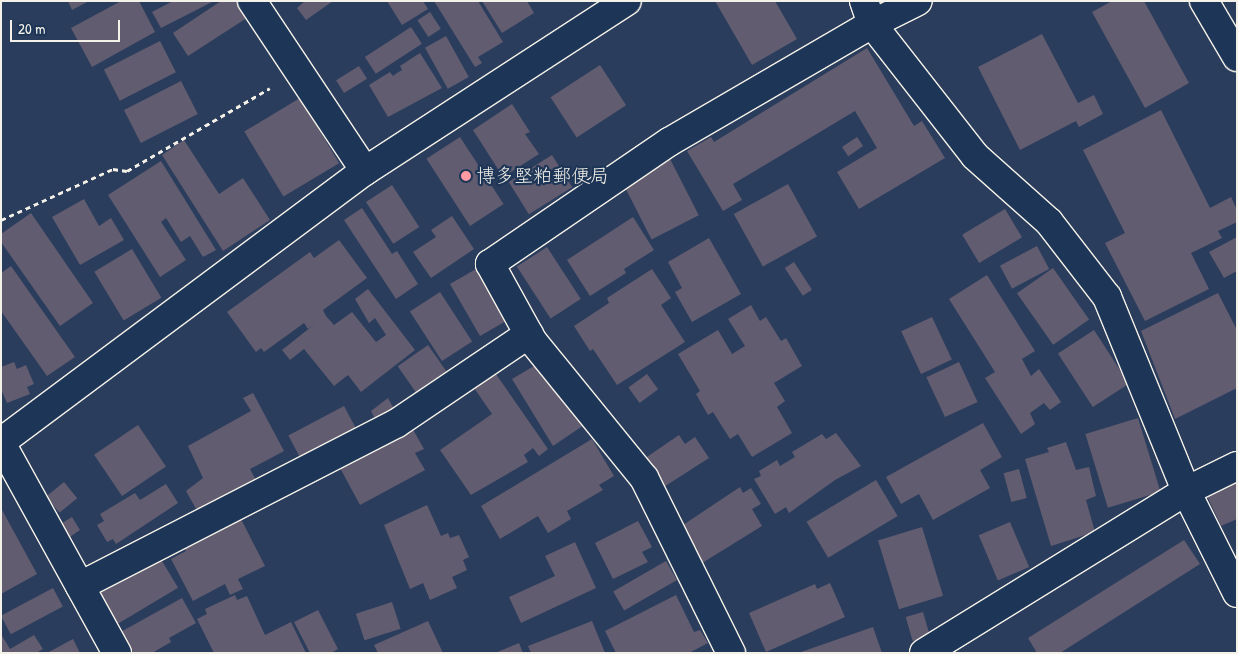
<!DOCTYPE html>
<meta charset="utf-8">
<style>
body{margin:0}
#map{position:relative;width:1238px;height:654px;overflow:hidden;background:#2b3d5c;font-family:"Patrick Hand","Klee One",sans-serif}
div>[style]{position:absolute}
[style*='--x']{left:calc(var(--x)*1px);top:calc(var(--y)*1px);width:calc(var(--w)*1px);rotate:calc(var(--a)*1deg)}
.building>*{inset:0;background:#615c70;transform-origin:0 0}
.path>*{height:3px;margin-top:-1.5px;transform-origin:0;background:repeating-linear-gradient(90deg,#f4f1e8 0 5px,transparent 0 9px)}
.roads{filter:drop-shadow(1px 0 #f4f1e8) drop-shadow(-1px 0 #f4f1e8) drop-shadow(0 1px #f4f1e8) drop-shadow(0 -1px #f4f1e8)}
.minor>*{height:28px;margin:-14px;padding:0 14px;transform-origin:14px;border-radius:14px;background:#1d3557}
.dots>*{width:14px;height:14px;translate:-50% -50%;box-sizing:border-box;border:2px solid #1d3557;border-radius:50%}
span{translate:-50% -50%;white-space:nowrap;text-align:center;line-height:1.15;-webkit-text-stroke:4.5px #1d3557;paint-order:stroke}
.poi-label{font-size:19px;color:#f4f1e8}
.left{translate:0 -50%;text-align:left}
.frame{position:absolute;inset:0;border:2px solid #f4f1e8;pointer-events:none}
.scale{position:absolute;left:10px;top:20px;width:110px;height:22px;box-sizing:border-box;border:2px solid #f4f1e8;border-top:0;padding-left:6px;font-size:15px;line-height:18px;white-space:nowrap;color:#f4f1e8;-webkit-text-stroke:4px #1d3557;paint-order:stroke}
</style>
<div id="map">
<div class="building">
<div style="clip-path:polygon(68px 1px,89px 1px,72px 10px)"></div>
<div style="clip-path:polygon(121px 1px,139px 1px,155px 32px,92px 67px,71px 28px)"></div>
<div style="clip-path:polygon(173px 1px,214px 1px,161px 28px,152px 12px)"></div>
<div style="clip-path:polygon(221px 1px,244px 1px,253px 14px,188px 56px,173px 33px)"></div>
<div style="clip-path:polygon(305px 1px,333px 1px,306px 20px,297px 8px)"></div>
<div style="clip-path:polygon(387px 1px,423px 1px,428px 9px,402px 25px)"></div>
<div style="clip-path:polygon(434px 1px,478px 1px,503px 42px,478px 57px,482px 63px,475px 67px)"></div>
<div style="clip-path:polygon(482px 1px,527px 1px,534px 13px,502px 33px)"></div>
<div style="clip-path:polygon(715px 1px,775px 1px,797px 39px,752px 65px)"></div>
<div style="clip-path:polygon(1112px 1px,1144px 1px,1189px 83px,1145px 108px,1092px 12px)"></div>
<div style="left:430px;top:12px;width:20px;height:15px;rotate:57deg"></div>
<div style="left:411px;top:27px;width:20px;height:55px;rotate:57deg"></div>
<div style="clip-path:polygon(1042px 34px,1078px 103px,1094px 95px,1103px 114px,1079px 127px,1076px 121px,1020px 150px,978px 67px)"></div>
<div style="left:446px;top:36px;width:47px;height:24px;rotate:61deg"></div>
<div style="left:160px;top:41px;width:35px;height:63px;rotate:63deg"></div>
<div style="clip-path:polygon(867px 48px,914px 126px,922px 121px,945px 158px,859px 209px,837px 172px,877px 148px,855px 111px,733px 184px,742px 200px,723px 211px,687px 151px,711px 137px,714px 142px)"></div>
<div style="clip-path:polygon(420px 53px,442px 88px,388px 117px,369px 85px,390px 72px,393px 76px,397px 73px,402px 70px,400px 66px)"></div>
<div style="left:600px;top:65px;width:48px;height:59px;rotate:57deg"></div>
<div style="left:359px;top:66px;width:15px;height:27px;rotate:58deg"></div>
<div style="left:181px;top:81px;width:37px;height:64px;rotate:63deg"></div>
<div style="left:300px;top:98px;width:76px;height:65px;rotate:59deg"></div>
<div style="clip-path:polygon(512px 104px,530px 132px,525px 134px,539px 154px,503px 177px,473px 130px)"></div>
<div style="clip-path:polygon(1161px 110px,1210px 208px,1231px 197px,1237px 210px,1237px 222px,1218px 231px,1222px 238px,1191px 253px,1209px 289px,1145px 321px,1105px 243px,1125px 233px,1083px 150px)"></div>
<div style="left:460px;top:137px;width:80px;height:40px;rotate:57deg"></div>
<div style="left:857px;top:137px;width:11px;height:18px;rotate:56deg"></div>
<div style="clip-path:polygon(184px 140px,219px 194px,243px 178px,270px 220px,223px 251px,162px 155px)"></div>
<div style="left:667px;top:153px;width:70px;height:53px;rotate:63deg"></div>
<div style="left:552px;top:155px;width:38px;height:51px;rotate:58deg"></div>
<div style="clip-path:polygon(161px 161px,216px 250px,203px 257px,190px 236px,181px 242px,166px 218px,161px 222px,186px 260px,160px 277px,108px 195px)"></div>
<div style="left:788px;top:184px;width:60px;height:62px;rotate:61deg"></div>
<div style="left:392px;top:185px;width:50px;height:31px;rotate:57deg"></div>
<div style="clip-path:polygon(84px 199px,99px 226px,111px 218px,124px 240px,80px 265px,52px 217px)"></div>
<div style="clip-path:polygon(362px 208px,392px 254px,397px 251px,418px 284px,396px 299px,344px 220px)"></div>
<div style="left:1005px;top:209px;width:33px;height:50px;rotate:59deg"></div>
<div style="clip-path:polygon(31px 213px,93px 303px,60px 326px,1px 242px,1px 234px)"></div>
<div style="clip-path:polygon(452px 216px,474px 249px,431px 278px,413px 252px,436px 237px,431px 230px)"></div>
<div style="clip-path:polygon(633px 217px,654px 250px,624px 269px,626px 273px,590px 296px,567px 260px)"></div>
<div style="clip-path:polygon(1237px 237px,1237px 271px,1224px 278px,1209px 252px)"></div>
<div style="clip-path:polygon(709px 238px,741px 294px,692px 322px,675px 292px,682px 288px,668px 262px)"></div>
<div style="clip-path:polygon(339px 240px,367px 278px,323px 310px,326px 316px,334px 325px,352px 312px,376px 342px,386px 335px,375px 318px,369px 323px,355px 299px,368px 289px,415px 350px,361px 392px,348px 375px,334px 386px,304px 349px,290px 360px,282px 350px,316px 323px,308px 329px,304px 323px,264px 352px,261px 348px,256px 352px,227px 312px,310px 252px,314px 258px)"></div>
<div style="left:1037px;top:246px;width:26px;height:42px;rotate:62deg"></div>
<div style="left:547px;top:247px;width:62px;height:36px;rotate:57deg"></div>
<div style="left:132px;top:249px;width:57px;height:44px;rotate:59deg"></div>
<div style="left:794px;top:262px;width:33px;height:11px;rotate:57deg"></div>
<div style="clip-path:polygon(11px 266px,75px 357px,47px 376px,1px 311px,1px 273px)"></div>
<div style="left:1053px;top:268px;width:63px;height:44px;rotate:55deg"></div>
<div style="left:476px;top:269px;width:60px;height:30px;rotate:60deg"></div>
<div style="clip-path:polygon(652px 269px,671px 298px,661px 305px,685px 342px,617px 385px,593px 349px,590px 351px,574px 326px,609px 303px,607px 298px)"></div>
<div style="clip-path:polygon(987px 275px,1035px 351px,1022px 359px,1031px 376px,1039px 369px,1061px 402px,1050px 410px,1044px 403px,1030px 413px,1035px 424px,1021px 434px,985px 378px,995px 372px,949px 299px)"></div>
<div style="left:440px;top:292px;width:59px;height:36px;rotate:57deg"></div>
<div style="clip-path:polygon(1218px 293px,1237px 330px,1237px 388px,1175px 419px,1141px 331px)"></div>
<div style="clip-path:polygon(751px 305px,760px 321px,766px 317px,781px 341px,786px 338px,802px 366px,774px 383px,785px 401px,777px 407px,792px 433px,752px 457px,738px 434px,730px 439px,713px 412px,708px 415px,696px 394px,700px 391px,678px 354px,718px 330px,732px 354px,745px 346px,728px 319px)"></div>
<div style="left:932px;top:317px;width:47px;height:34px;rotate:65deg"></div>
<div style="left:1094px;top:330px;width:64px;height:43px;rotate:57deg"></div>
<div style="left:428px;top:345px;width:32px;height:37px;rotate:55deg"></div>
<div style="clip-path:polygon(14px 362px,17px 369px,26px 365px,34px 384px,27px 387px,30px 394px,7px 403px,1px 389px,1px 367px)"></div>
<div style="left:959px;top:362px;width:44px;height:36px;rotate:65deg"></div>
<div style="clip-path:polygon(539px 363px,584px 425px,553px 446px,512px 379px)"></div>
<div style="clip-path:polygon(491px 367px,548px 449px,539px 456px,533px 448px,524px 455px,528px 462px,471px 495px,440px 450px,492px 414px,470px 382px)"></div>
<div style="left:647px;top:374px;width:19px;height:23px;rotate:54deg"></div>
<div style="clip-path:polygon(253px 393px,284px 451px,250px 469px,257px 482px,199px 514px,186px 491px,203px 478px,188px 446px,251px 411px,243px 398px)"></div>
<div style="clip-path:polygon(388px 398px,394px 409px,376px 421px,371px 411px)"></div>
<div style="left:344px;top:406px;width:27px;height:63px;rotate:62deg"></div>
<div style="left:1138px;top:418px;width:77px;height:55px;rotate:73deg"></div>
<div style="clip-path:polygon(983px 423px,1002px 457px,980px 470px,990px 488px,933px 520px,919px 494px,901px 504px,886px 477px)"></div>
<div style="left:138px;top:425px;width:50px;height:53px;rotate:56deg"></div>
<div style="clip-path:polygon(411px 426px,424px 449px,415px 453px,425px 470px,360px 505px,339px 466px)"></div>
<div style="clip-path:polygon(836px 433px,861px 466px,835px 480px,789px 513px,786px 507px,775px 514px,754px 479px,761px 476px,759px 471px,777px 460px,780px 466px,795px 457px,792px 452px,822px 434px,826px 439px)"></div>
<div style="clip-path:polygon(679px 435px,685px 444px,695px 437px,709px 458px,656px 492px,638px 463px)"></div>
<div style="clip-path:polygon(592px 439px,614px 476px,599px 485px,603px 490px,567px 511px,571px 519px,548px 533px,538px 516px,500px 539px,481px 506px)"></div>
<div style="clip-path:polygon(1066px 442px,1076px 470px,1089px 467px,1096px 496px,1086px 500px,1095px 532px,1051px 546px,1025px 459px,1049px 452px,1047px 448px)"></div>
<div style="left:1019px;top:469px;width:30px;height:16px;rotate:75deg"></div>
<div style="left:876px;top:480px;width:42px;height:81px;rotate:59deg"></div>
<div style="left:64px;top:482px;width:21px;height:23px;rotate:51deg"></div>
<div style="clip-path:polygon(1237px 482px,1237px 519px,1221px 526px,1207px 496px)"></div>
<div style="clip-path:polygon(166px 484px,178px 503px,116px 544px,113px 539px,107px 542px,97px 525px,104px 521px,100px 514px,135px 493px,140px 500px)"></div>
<div style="clip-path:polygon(740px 487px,743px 493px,751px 488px,761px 504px,752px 509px,762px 526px,699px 565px,677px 529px)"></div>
<div style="clip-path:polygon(427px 505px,441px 536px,448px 533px,450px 538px,459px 535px,469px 557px,463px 560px,467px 570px,452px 577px,457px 588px,430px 600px,423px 583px,410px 589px,384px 525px)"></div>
<div style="clip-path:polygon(1px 508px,37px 574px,1px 594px)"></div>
<div style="clip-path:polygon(72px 517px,80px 530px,64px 541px,54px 528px)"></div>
<div style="clip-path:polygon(241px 519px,265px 566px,238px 579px,243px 589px,230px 595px,225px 584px,193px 601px,171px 559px,186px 551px,184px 548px)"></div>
<div style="clip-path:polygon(638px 521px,652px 547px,642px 552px,648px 562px,613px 579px,595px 543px)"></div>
<div style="left:1010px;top:522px;width:49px;height:34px;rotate:67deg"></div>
<div style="left:922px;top:527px;width:72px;height:46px;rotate:73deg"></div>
<div style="clip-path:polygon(1184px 540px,1200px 564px,1060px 653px,1037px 653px,1028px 638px)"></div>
<div style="clip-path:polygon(575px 542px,596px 588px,521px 623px,509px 597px,555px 576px,545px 556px)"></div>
<div style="left:159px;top:556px;width:37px;height:75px;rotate:59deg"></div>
<div style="left:666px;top:561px;width:22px;height:61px;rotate:60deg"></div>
<div style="clip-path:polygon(830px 583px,845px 617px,766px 652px,749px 613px,815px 584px,817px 589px)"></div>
<div style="left:53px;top:588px;width:21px;height:59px;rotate:62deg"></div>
<div style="clip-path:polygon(235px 595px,237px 600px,247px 596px,265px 635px,291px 622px,306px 653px,214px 653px,197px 619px,207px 614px,205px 609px)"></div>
<div style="clip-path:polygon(676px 595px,694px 632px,700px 630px,708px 643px,689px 653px,616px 653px,605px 631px)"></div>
<div style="clip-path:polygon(182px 598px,196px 623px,169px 638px,171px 642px,152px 653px,128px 653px,117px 634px)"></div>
<div style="left:392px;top:602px;width:28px;height:38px;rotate:72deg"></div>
<div style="clip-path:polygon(318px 610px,338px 649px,331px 653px,310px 653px,294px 622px)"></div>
<div style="left:923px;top:612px;width:25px;height:18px;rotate:74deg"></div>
<div style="clip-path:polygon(428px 621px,443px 653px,378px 653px,374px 645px)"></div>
<div style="clip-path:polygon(592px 621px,605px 653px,531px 653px,528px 646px)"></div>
<div style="clip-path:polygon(873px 627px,882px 653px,802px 653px,801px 652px)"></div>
<div style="clip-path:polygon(1px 634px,10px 649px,34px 635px,43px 649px,36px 653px,1px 653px)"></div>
<div style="clip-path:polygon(73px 639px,80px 653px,47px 653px)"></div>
<div style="clip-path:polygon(519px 643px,523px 653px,495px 653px)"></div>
</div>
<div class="path">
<div style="--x:1;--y:220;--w:123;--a:-24.5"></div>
<div style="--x:113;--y:169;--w:14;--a:8"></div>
<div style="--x:127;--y:171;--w:165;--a:-30.1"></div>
</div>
<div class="roads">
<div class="minor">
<div style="--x:252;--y:1;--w:204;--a:56.4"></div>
<div style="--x:864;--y:1;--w:24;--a:71"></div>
<div style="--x:872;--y:24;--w:167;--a:52"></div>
<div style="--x:975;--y:156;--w:99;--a:41.7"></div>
<div style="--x:1049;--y:222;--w:95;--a:52.3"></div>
<div style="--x:1107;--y:297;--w:209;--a:67.8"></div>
<div style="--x:1186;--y:491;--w:114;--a:63.4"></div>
<div style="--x:1204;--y:1;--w:65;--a:59.5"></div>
<div style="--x:1;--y:442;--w:454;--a:-36.7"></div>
<div style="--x:365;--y:171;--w:312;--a:-33"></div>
<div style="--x:1;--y:443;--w:240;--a:61.1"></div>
<div style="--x:80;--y:586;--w:356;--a:-27.2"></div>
<div style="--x:397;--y:423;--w:159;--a:-34"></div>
<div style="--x:731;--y:653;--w:195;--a:-116.4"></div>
<div style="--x:644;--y:478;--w:178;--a:-129.1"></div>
<div style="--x:532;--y:340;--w:87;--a:-118.9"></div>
<div style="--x:490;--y:264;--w:217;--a:-34.3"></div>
<div style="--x:669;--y:142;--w:235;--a:-30.2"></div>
<div style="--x:872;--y:24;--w:51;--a:-26.6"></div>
<div style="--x:924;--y:653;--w:308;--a:-31.7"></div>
<div style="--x:1186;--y:491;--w:57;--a:-26.1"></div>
</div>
</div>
<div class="dots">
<div style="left:466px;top:176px;background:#ff9aa2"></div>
</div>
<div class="poi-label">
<span class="left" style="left:476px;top:176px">博多堅粕郵便局</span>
</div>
<div class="frame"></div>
<div class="scale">20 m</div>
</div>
